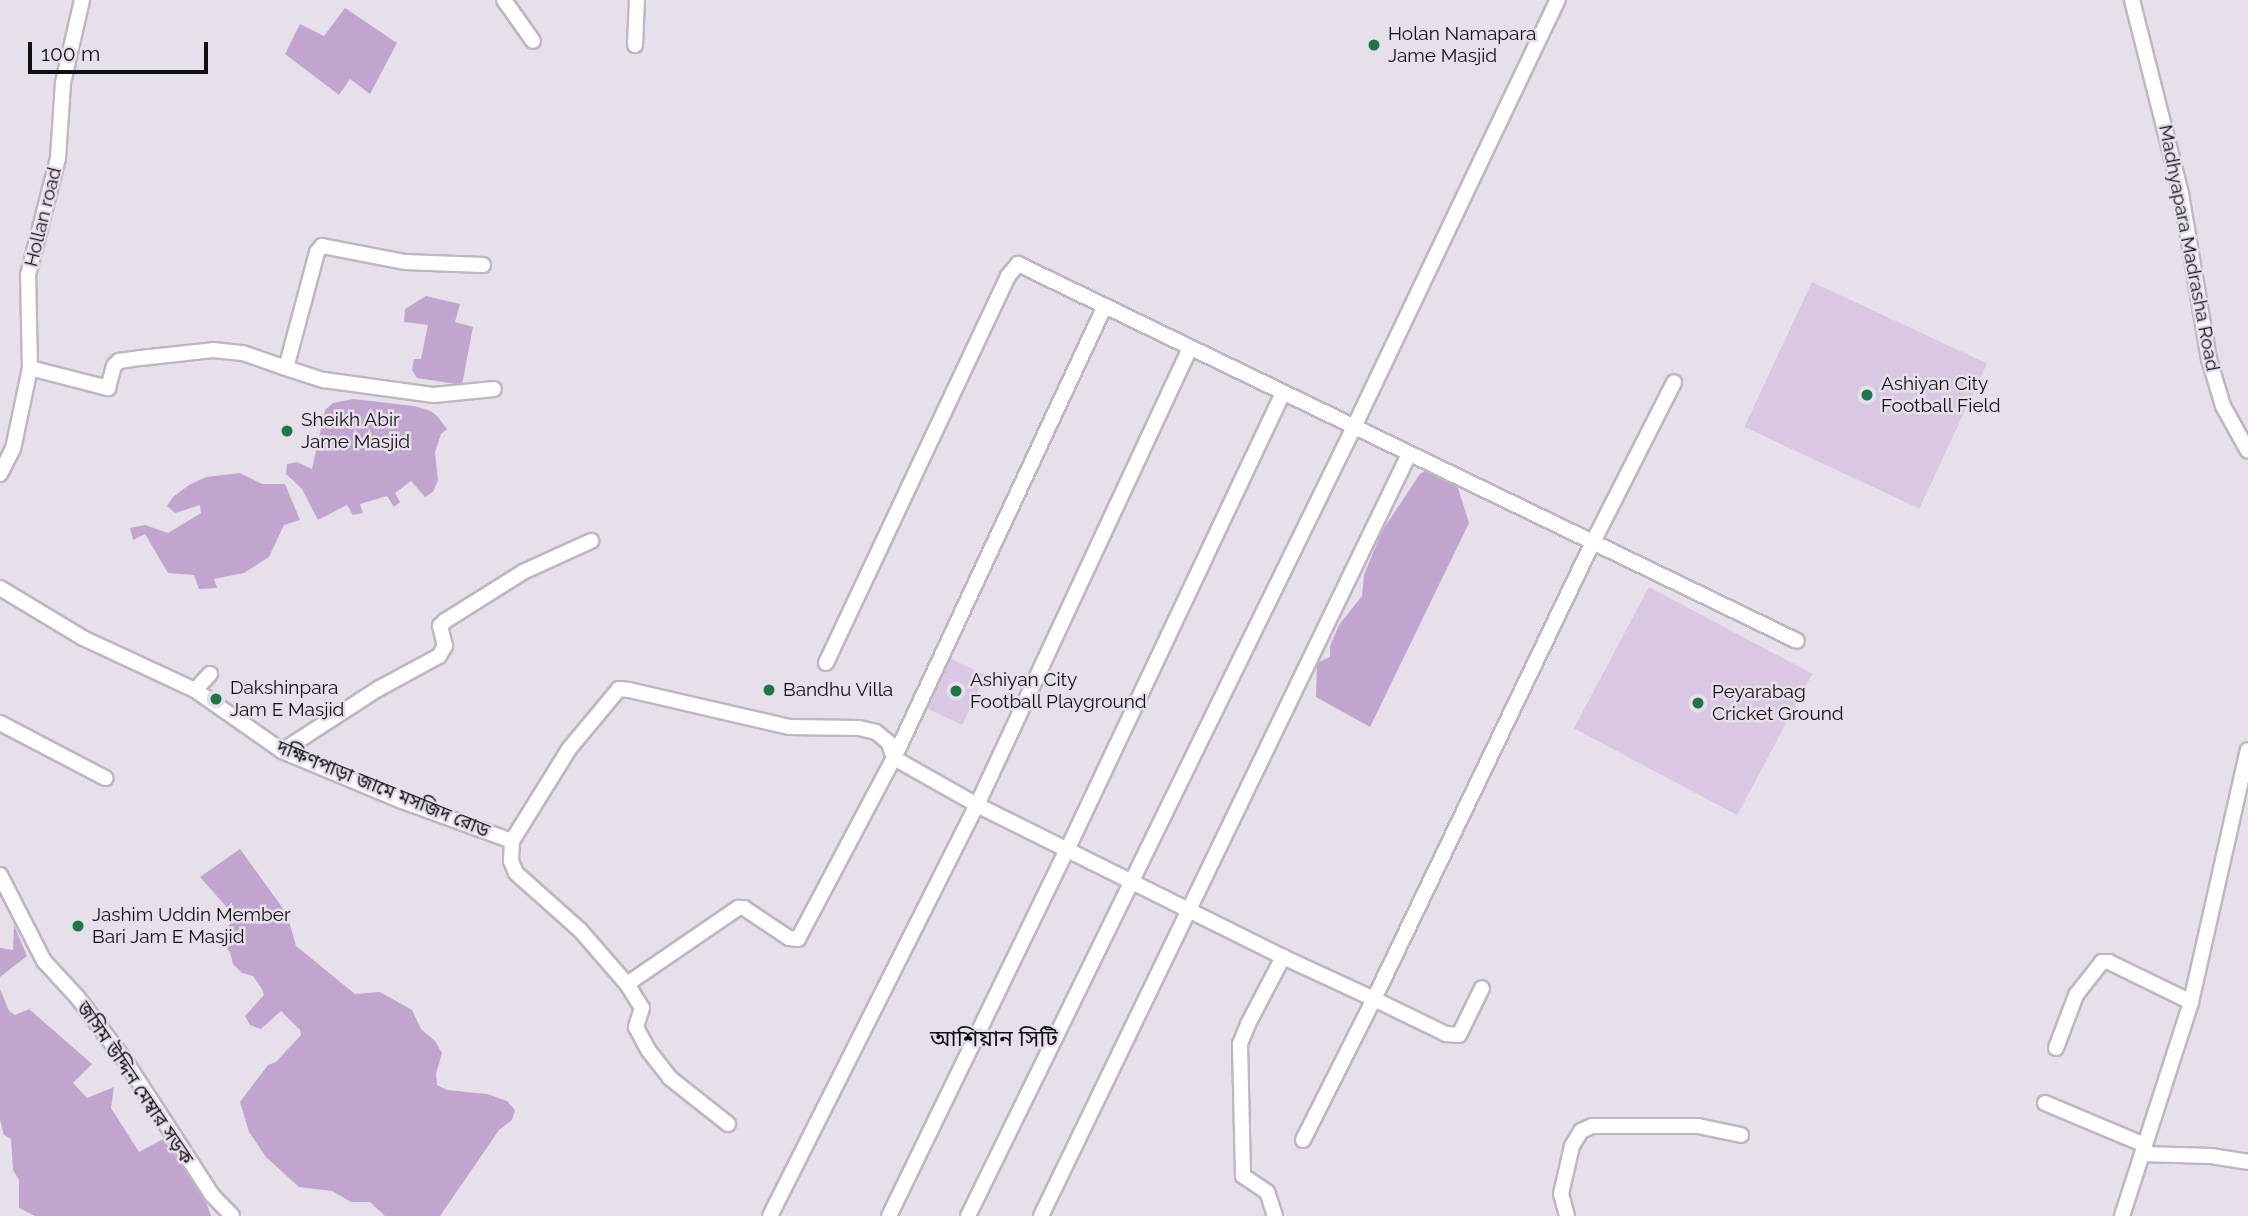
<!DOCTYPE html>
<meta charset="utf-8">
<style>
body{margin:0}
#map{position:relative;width:2248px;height:1216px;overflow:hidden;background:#e6e0ea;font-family:Raleway,"Noto Sans Bengali",sans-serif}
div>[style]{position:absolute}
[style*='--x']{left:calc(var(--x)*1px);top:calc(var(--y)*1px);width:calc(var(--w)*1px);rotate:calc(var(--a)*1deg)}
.green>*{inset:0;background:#d9c7e3;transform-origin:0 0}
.water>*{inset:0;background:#c1a5cf}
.roads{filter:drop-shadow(2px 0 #beb7c1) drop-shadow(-2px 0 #beb7c1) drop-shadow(0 2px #beb7c1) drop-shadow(0 -2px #beb7c1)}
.street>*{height:14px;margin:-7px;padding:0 7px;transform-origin:7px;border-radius:7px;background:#fff}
.dots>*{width:19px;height:19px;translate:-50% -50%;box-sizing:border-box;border:4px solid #e6e0ea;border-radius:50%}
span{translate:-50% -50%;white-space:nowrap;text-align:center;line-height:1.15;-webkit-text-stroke:5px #e6e0ea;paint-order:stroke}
.poi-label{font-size:19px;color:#121013}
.left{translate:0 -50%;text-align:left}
.street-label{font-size:19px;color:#121013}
.quarter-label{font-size:23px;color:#121013}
.scale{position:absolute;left:28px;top:42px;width:180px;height:32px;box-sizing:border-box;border:4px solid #121013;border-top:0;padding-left:9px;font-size:21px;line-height:24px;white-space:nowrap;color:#121013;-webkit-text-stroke:5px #e6e0ea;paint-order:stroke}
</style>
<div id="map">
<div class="green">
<div style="left:1812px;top:282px;width:193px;height:160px;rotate:25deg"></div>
<div style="left:1649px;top:587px;width:185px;height:160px;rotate:28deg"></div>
<div style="left:951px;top:659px;width:38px;height:55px;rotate:25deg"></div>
</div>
<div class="water">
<div style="clip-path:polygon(345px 8px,397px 43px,370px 94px,350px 79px,339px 95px,285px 54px,300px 24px,324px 36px)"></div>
<div style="clip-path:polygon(426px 296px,460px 304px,455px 322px,473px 327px,462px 385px,417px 378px,412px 370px,414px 359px,421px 359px,428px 325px,404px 322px,405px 309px)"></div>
<div style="clip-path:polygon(353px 399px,414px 406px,431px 411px,437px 416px,447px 429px,441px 434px,435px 453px,438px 480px,433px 492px,425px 497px,411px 481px,395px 493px,400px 502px,394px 507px,387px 496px,360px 504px,363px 513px,353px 515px,347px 505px,318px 520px,302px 489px,286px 474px,287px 464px,297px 462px,312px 469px,325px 410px,333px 403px)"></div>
<div style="clip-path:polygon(1425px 471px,1439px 473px,1458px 488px,1469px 523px,1370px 727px,1316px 697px,1317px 663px,1330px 657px,1330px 646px,1339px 625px,1362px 596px,1364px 575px,1382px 531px,1420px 474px)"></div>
<div style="clip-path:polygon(240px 473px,262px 484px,285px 484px,300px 520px,284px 525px,269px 557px,244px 573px,214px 579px,217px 588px,199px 589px,194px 575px,168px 573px,145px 534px,133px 540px,130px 528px,145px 525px,168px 533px,201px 513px,200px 505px,175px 513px,167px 506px,173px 497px,189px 485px,206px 477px)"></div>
<div style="clip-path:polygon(240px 849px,287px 914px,296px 946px,355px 994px,380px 992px,412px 1010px,421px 1029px,435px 1041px,442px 1053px,436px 1074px,437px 1085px,447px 1090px,487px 1094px,507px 1101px,515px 1110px,512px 1120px,499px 1130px,440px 1216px,385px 1216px,370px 1202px,351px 1202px,332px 1191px,299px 1187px,266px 1157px,249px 1132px,240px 1102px,268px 1065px,276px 1062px,301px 1035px,300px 1030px,281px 1011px,261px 1029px,250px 1025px,245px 1016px,264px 995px,262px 989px,253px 976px,242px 973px,233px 964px,230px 952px,219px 939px,233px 920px,231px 912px,200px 877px)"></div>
<div style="clip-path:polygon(14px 925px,27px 956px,0 977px,0 948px,13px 950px)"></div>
<div style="clip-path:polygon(0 989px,9px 1011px,15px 1015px,29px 1009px,92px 1064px,73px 1083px,87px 1098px,114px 1087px,111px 1108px,139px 1152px,163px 1139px,205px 1199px,211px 1216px,35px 1216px,19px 1208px,19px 1180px,13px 1170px,11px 1139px,4px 1135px,0 1120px)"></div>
</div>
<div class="roads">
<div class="street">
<div style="--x:504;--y:0;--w:50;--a:54.7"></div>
<div style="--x:2132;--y:0;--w:200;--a:75.8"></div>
<div style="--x:2181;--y:194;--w:167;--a:80.4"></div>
<div style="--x:2209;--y:359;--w:49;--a:73.4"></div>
<div style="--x:2223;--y:406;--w:51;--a:60.9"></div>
<div style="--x:635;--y:45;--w:45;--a:-87.5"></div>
<div style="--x:30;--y:368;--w:81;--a:14.4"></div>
<div style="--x:108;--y:388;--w:23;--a:-75"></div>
<div style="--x:114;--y:366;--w:7;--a:-45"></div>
<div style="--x:119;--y:361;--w:22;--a:-8"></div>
<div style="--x:141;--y:358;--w:72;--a:-6.3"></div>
<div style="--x:213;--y:350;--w:30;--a:6"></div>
<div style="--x:243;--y:353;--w:46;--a:19.2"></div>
<div style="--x:286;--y:368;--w:120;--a:-75"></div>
<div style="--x:317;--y:252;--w:8;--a:-50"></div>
<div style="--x:322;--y:246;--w:85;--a:10.9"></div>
<div style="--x:405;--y:262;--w:78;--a:2.2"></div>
<div style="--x:286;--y:368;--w:40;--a:18"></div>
<div style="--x:324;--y:380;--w:111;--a:7.8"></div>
<div style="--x:434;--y:395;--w:60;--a:-5.7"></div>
<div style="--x:0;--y:474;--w:28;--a:-63"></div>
<div style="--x:13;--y:449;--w:83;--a:-78.1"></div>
<div style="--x:30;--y:368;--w:93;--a:-91.2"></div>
<div style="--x:28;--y:275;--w:121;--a:-75.6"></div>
<div style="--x:58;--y:158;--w:75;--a:-86.2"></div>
<div style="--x:63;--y:83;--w:85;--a:-77.1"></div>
<div style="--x:0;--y:588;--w:97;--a:31.1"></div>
<div style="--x:83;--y:638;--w:123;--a:24.9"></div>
<div style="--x:195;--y:690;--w:106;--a:35"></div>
<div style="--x:282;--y:751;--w:130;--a:22.6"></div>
<div style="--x:402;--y:801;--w:117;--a:20"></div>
<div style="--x:512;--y:841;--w:20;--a:93"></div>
<div style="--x:511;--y:861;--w:13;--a:67"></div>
<div style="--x:516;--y:873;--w:86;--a:41.7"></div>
<div style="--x:580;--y:930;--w:72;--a:49"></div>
<div style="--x:627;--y:984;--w:28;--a:58"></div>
<div style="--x:642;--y:1008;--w:20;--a:108"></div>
<div style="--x:636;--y:1027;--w:27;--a:62"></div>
<div style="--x:649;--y:1051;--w:34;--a:52"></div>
<div style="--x:670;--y:1078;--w:74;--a:38.4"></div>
<div style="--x:826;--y:663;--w:428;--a:-64.8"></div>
<div style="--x:1008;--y:276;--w:16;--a:-50"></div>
<div style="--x:1018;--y:264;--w:865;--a:25.82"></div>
<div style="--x:195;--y:690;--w:22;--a:-47"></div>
<div style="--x:0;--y:723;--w:119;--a:27.6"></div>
<div style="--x:282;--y:751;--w:114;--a:-32.9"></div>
<div style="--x:378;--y:689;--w:69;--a:-28.4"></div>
<div style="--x:439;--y:656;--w:12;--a:-59"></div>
<div style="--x:445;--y:646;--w:21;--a:-104"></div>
<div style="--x:440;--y:626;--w:7;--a:-45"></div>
<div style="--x:445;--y:621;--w:92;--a:-32.1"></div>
<div style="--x:523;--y:572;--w:75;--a:-24.5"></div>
<div style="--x:512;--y:841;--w:108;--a:-58.2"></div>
<div style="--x:569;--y:749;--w:78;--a:-50.2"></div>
<div style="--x:619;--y:689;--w:10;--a:6"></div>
<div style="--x:629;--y:690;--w:164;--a:13"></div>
<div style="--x:789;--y:727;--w:70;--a:0.8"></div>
<div style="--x:859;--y:728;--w:17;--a:13"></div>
<div style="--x:876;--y:732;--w:17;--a:40"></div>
<div style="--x:889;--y:743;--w:16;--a:72"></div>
<div style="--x:894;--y:758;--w:95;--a:29.5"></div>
<div style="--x:977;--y:805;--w:342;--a:26.4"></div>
<div style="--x:0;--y:875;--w:97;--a:62.9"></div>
<div style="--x:44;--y:961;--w:50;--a:47.4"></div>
<div style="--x:78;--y:998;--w:80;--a:53.1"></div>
<div style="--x:126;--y:1062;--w:158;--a:57.1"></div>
<div style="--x:212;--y:1195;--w:29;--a:46"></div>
<div style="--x:627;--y:984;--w:135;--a:-34.4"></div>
<div style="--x:738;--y:908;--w:6;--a:0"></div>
<div style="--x:744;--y:908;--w:54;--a:33.7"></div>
<div style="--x:789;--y:938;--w:9;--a:6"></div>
<div style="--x:798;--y:939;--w:205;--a:-62.1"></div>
<div style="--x:894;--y:758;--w:499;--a:-65"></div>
<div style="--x:2056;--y:1048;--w:57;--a:-69.3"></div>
<div style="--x:2076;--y:995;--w:42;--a:-51.8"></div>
<div style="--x:2102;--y:962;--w:7;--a:0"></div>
<div style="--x:2109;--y:962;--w:91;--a:26"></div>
<div style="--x:2045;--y:1103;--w:108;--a:22.8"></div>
<div style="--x:1303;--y:1140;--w:158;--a:-63.3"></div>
<div style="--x:1374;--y:999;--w:80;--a:25.9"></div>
<div style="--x:1446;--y:1034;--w:13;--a:4"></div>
<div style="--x:1459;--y:1035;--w:52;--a:-63.9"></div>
<div style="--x:2142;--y:1154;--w:69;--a:1.7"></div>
<div style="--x:2211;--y:1156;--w:37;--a:9"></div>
<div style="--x:770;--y:1216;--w:460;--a:-63.3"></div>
<div style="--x:977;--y:805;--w:504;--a:-65.01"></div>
<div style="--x:889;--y:1216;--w:409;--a:-64.1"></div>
<div style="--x:1068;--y:848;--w:503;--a:-64.71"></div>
<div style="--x:968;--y:1216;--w:878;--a:-63.93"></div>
<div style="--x:1354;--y:427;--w:473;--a:-64.5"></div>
<div style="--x:1041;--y:1216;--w:846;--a:-64.22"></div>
<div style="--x:1275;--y:1216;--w:25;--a:-108"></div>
<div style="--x:1267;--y:1192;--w:29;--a:-146"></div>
<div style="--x:1243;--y:1176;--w:132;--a:-91.3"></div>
<div style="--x:1240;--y:1044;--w:22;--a:-68"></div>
<div style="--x:1248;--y:1024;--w:76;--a:-62.4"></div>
<div style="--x:1283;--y:957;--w:100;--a:24.8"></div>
<div style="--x:1374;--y:999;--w:507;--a:-64.4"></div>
<div style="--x:1593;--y:542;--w:179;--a:-63.1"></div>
<div style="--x:1567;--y:1216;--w:23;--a:-105"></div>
<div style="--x:1561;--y:1194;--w:49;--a:-77.1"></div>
<div style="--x:1572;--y:1146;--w:17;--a:-59"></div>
<div style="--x:1581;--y:1131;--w:12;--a:-24"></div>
<div style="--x:1592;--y:1126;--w:106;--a:0"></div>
<div style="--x:1698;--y:1126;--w:44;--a:11.8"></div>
<div style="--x:2122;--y:1216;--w:225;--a:-72.1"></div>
<div style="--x:2191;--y:1002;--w:258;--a:-77.3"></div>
</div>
</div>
<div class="dots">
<div style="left:1374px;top:45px;background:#217649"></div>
<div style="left:1867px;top:395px;background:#217649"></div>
<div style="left:287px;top:431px;background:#217649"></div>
<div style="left:769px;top:690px;background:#217649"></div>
<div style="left:956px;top:691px;background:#217649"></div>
<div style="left:216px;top:699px;background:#217649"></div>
<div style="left:1698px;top:703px;background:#217649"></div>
<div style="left:78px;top:926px;background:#217649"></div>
</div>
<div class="poi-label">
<span class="left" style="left:1388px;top:45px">Holan Namapara<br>Jame Masjid</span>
<span class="left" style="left:1881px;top:395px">Ashiyan City<br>Football Field</span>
<span class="left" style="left:301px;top:431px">Sheikh Abir<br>Jame Masjid</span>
<span class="left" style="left:970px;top:691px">Ashiyan City<br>Football Playground</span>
<span class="left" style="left:230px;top:699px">Dakshinpara<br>Jam E Masjid</span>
<span class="left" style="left:783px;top:690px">Bandhu Villa</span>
<span class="left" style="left:1712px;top:703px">Peyarabag<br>Cricket Ground</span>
<span class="left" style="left:92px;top:926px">Jashim Uddin Member<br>Bari Jam E Masjid</span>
</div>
<div class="street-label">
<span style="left:43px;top:217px;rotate:-76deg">Hollan road</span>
<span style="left:2189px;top:248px;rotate:79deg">Madhyapara Madrasha Road</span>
<span style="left:383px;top:789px;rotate:22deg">দক্ষিণপাড়া জামে মসজিদ রোড</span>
<span style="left:135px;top:1083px;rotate:56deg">জসিম উদ্দিন মেম্বার সড়ক</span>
</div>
<div class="quarter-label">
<span style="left:994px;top:1038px">আশিয়ান সিটি</span>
</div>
<div class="scale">100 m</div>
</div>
